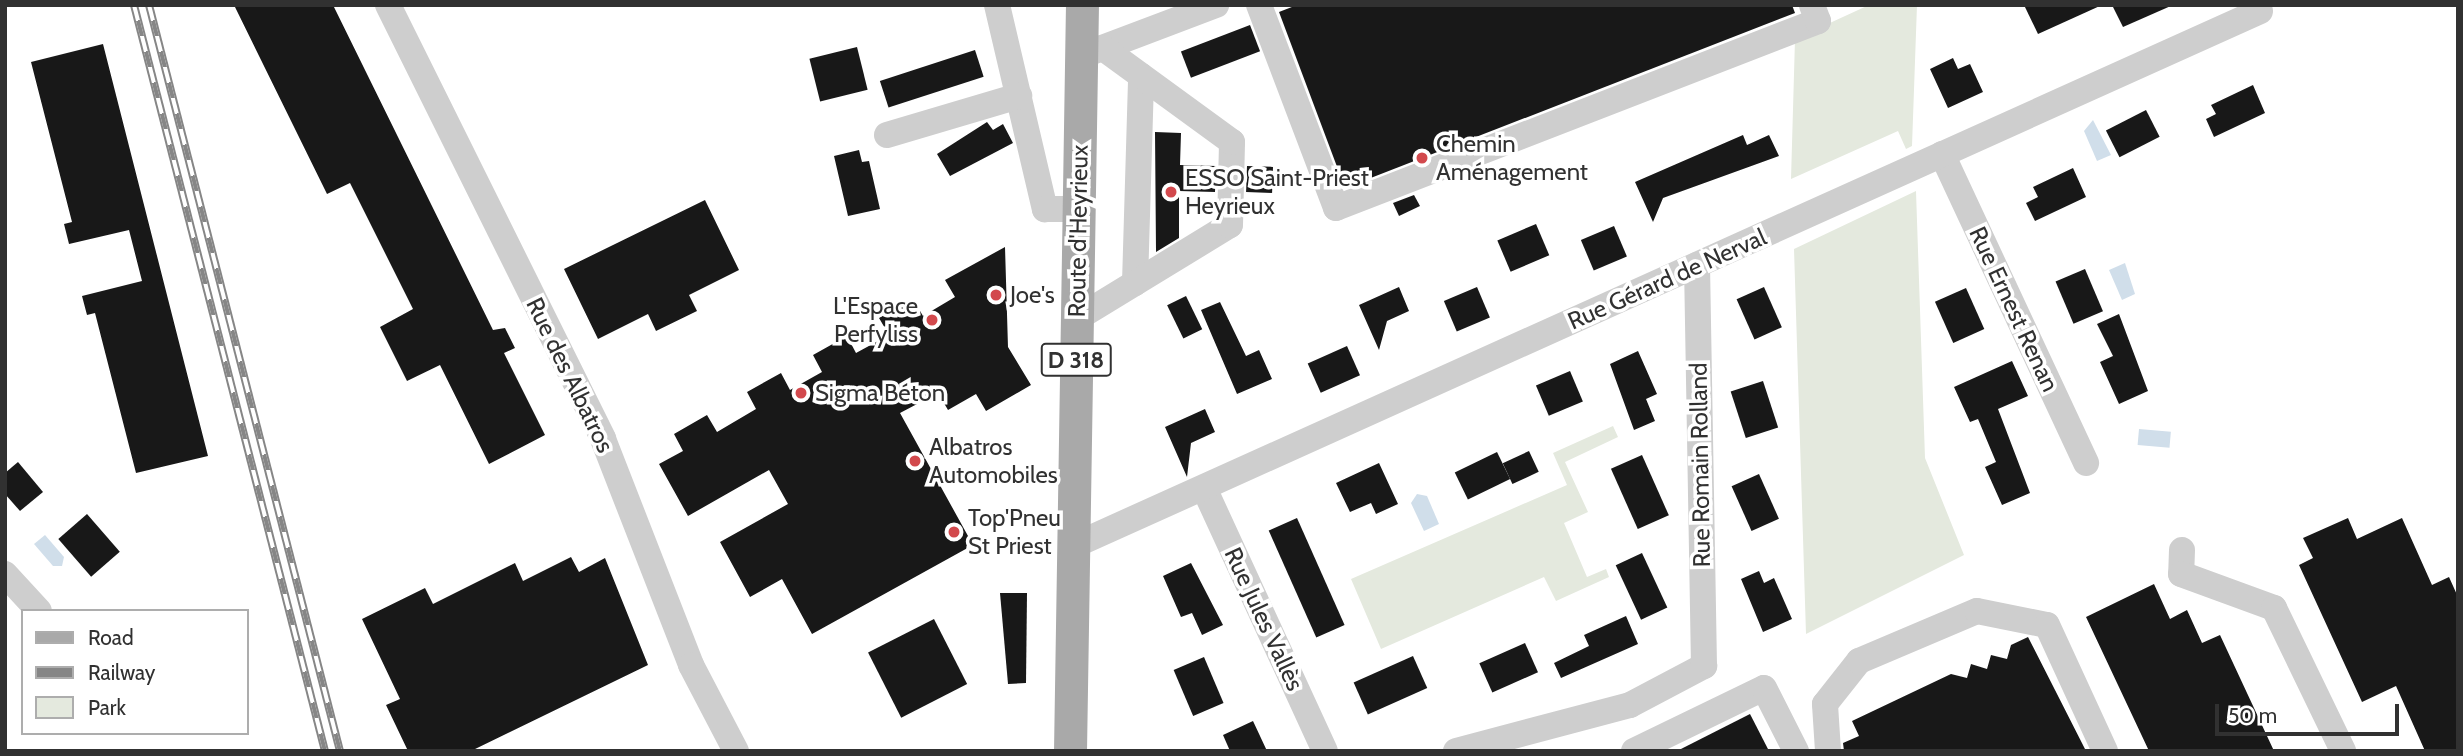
<!DOCTYPE html>
<meta charset="utf-8">
<style>
body{margin:0}
#map{position:relative;width:2463px;height:756px;overflow:hidden;background:#fff;font-family:Cabin,sans-serif}
div>[style]{position:absolute}
[style*='--x']{left:calc(var(--x)*1px);top:calc(var(--y)*1px);width:calc(var(--w)*1px);rotate:calc(var(--a)*1deg)}
.green>*{inset:0;background:#e4e9de}
.water>*{inset:0;background:#d0deea;transform-origin:0 0}
.building>*{inset:0;background:#181818;transform-origin:0 0}
.minor>*{height:26px;margin:-13px;padding:0 13px;transform-origin:13px;border-radius:13px;background:#cecece}
.major>*{height:33px;margin:-16.5px;padding:0 16.5px;transform-origin:16.5px;border-radius:16.5px;background:#a9a9a9}
.rail>*{height:8px;margin-top:-4px;transform-origin:0;background:repeating-linear-gradient(90deg,#fff 0 16px,#868686 0 32px);box-sizing:border-box;border-block:2px solid #868686}
.dots>*{width:19px;height:19px;translate:-50% -50%;box-sizing:border-box;border:4px solid #fff;border-radius:50%}
span{translate:-50% -50%;white-space:nowrap;text-align:center;line-height:1.15;-webkit-text-stroke:7px #fff;paint-order:stroke}
.shield-label span{padding:2px 5px;background:#fff;border:2px solid;border-radius:5px;-webkit-text-stroke-width:0}
.shield-label{font-size:23px;color:#313131;font-weight:700}
.poi-label{font-size:24px;color:#313131}
.left{translate:0 -50%;text-align:left}
.right{translate:-100% -50%;text-align:right}
.street-label{font-size:24px;color:#313131}
.frame{position:absolute;inset:0;border:7px solid #313131;pointer-events:none}
.legend{position:absolute;left:21px;top:609px;width:228px;height:126px;box-sizing:border-box;background:#fff;border:2px solid #adadad;margin:0;padding:9px 12px;list-style:none;font-size:21px;color:#313131}
.legend li{display:flex;align-items:center;gap:14px;height:35px}
.legend b{width:35px;border:2px solid #adadad}
.scale{position:absolute;left:2215px;top:704px;width:184px;height:32px;box-sizing:border-box;border:4px solid #313131;border-top:0;padding-left:9px;font-size:21px;line-height:24px;white-space:nowrap;color:#313131;-webkit-text-stroke:5px #fff;paint-order:stroke}
</style>
<div id="map">
<div class="green">
<div style="clip-path:polygon(1869px 5px,1917px 5px,1912px 146px,1906px 149px,1898px 131px,1791px 179px,1795px 39px)"></div>
<div style="clip-path:polygon(1916px 191px,1925px 458px,1964px 555px,1806px 634px,1794px 249px)"></div>
<div style="clip-path:polygon(1613px 426px,1618px 437px,1565px 462px,1588px 512px,1564px 523px,1587px 577px,1606px 569px,1609px 577px,1556px 601px,1544px 577px,1381px 649px,1351px 579px,1567px 485px,1553px 453px)"></div>
</div>
<div class="water">
<div style="clip-path:polygon(2093px 120px,2111px 155px,2097px 161px,2084px 131px)"></div>
<div style="clip-path:polygon(2125px 263px,2135px 294px,2122px 300px,2109px 270px)"></div>
<div style="left:2139px;top:429px;width:32px;height:16px;rotate:5deg"></div>
<div style="clip-path:polygon(1417px 494px,1427px 496px,1439px 524px,1424px 531px,1411px 503px)"></div>
<div style="clip-path:polygon(45px 535px,64px 557px,62px 566px,53px 566px,34px 544px)"></div>
</div>
<div class="building">
<div style="clip-path:polygon(234px 5px,333px 5px,493px 330px,505px 328px,515px 348px,504px 353px,545px 435px,489px 464px,440px 365px,407px 381px,380px 327px,413px 309px,350px 183px,327px 194px)"></div>
<div style="clip-path:polygon(1297px 5px,1792px 5px,1795px 13px,1345px 188px,1279px 12px)"></div>
<div style="clip-path:polygon(2024px 5px,2102px 5px,2038px 34px)"></div>
<div style="clip-path:polygon(2112px 5px,2173px 5px,2123px 27px)"></div>
<div style="left:1250px;top:25px;width:28px;height:74px;rotate:69deg"></div>
<div style="clip-path:polygon(103px 44px,208px 456px,136px 473px,95px 313px,87px 315px,82px 296px,142px 281px,129px 230px,69px 244px,64px 224px,72px 222px,31px 62px)"></div>
<div style="left:857px;top:47px;width:44px;height:49px;rotate:76deg"></div>
<div style="left:975px;top:50px;width:28px;height:100px;rotate:72deg"></div>
<div style="clip-path:polygon(1953px 58px,1958px 69px,1970px 64px,1983px 92px,1948px 108px,1930px 69px)"></div>
<div style="clip-path:polygon(2253px 85px,2265px 113px,2214px 137px,2206px 119px,2216px 114px,2211px 105px)"></div>
<div style="left:2146px;top:110px;width:30px;height:45px;rotate:63deg"></div>
<div style="clip-path:polygon(987px 122px,993px 130px,1003px 124px,1013px 143px,950px 176px,937px 154px)"></div>
<div style="clip-path:polygon(1155px 132px,1181px 133px,1180px 165px,1216px 166px,1215px 192px,1179px 191px,1179px 238px,1156px 252px)"></div>
<div style="clip-path:polygon(1743px 135px,1747px 145px,1769px 135px,1779px 156px,1663px 198px,1653px 222px,1635px 182px)"></div>
<div style="clip-path:polygon(859px 150px,862px 162px,869px 161px,880px 209px,848px 216px,834px 156px)"></div>
<div style="left:1247px;top:166px;width:26px;height:26px;rotate:2deg"></div>
<div style="clip-path:polygon(2073px 168px,2086px 197px,2035px 221px,2026px 203px,2038px 197px,2033px 187px)"></div>
<div style="clip-path:polygon(1414px 195px,1420px 206px,1399px 216px,1393px 203px)"></div>
<div style="clip-path:polygon(705px 200px,739px 270px,689px 295px,697px 311px,656px 331px,648px 314px,598px 339px,564px 269px)"></div>
<div style="left:1536px;top:224px;width:34px;height:42px;rotate:67deg"></div>
<div style="left:1614px;top:226px;width:33px;height:36px;rotate:67deg"></div>
<div style="clip-path:polygon(1005px 247px,1008px 347px,1031px 385px,986px 411px,976px 394px,948px 410px,938px 393px,900px 413px,973px 545px,812px 634px,782px 579px,750px 597px,720px 542px,788px 504px,769px 470px,688px 516px,659px 464px,683px 451px,674px 434px,707px 415px,717px 432px,756px 409px,747px 392px,781px 373px,790px 390px,822px 372px,813px 355px,847px 336px,856px 353px,889px 335px,879px 318px,913px 299px,923px 316px,955px 297px,945px 280px)"></div>
<div style="left:2085px;top:269px;width:46px;height:32px;rotate:67deg"></div>
<div style="clip-path:polygon(1399px 287px,1409px 311px,1387px 321px,1379px 350px,1359px 305px)"></div>
<div style="left:1477px;top:287px;width:33px;height:36px;rotate:67deg"></div>
<div style="left:1764px;top:287px;width:44px;height:30px;rotate:66deg"></div>
<div style="left:1966px;top:288px;width:45px;height:34px;rotate:66deg"></div>
<div style="left:1186px;top:296px;width:37px;height:21px;rotate:64deg"></div>
<div style="clip-path:polygon(1220px 302px,1246px 356px,1259px 350px,1272px 379px,1237px 394px,1201px 310px)"></div>
<div style="clip-path:polygon(2119px 314px,2148px 391px,2119px 404px,2100px 362px,2113px 356px,2097px 324px)"></div>
<div style="left:1347px;top:346px;width:32px;height:43px;rotate:66deg"></div>
<div style="clip-path:polygon(1638px 351px,1657px 394px,1646px 399px,1655px 421px,1634px 430px,1610px 364px)"></div>
<div style="clip-path:polygon(2012px 361px,2028px 396px,1998px 409px,2030px 493px,2002px 505px,1985px 467px,1996px 462px,1978px 419px,1970px 422px,1954px 387px)"></div>
<div style="left:1570px;top:371px;width:33px;height:37px;rotate:67deg"></div>
<div style="left:1763px;top:381px;width:49px;height:34px;rotate:72deg"></div>
<div style="clip-path:polygon(1205px 409px,1215px 432px,1191px 443px,1187px 477px,1165px 427px)"></div>
<div style="left:1529px;top:451px;width:23px;height:29px;rotate:65deg"></div>
<div style="left:1497px;top:452px;width:30px;height:47px;rotate:64deg"></div>
<div style="left:1642px;top:455px;width:66px;height:34px;rotate:66deg"></div>
<div style="clip-path:polygon(18px 462px,43px 492px,20px 511px,5px 494px,5px 473px)"></div>
<div style="clip-path:polygon(1379px 463px,1398px 504px,1376px 514px,1371px 503px,1350px 512px,1336px 483px)"></div>
<div style="left:1759px;top:474px;width:49px;height:30px;rotate:66deg"></div>
<div style="left:87px;top:514px;width:50px;height:38px;rotate:49deg"></div>
<div style="left:1297px;top:518px;width:117px;height:31px;rotate:66deg"></div>
<div style="clip-path:polygon(2348px 518px,2357px 539px,2402px 518px,2432px 585px,2449px 577px,2458px 597px,2458px 751px,2425px 751px,2396px 686px,2362px 702px,2299px 565px,2313px 558px,2303px 538px)"></div>
<div style="left:1642px;top:553px;width:60px;height:29px;rotate:65deg"></div>
<div style="clip-path:polygon(571px 557px,579px 572px,605px 558px,648px 665px,471px 751px,408px 751px,386px 705px,400px 699px,362px 619px,425px 588px,433px 604px,515px 563px,523px 581px)"></div>
<div style="clip-path:polygon(1191px 563px,1223px 625px,1202px 635px,1192px 613px,1181px 617px,1163px 576px)"></div>
<div style="clip-path:polygon(1759px 571px,1764px 583px,1774px 578px,1792px 619px,1763px 632px,1741px 579px)"></div>
<div style="clip-path:polygon(2154px 584px,2170px 619px,2187px 610px,2202px 643px,2220px 635px,2274px 751px,2149px 751px,2086px 617px)"></div>
<div style="clip-path:polygon(1000px 593px,1027px 593px,1026px 683px,1008px 684px)"></div>
<div style="clip-path:polygon(1626px 616px,1638px 644px,1561px 678px,1554px 663px,1589px 646px,1584px 635px)"></div>
<div style="left:934px;top:619px;width:73px;height:74px;rotate:63deg"></div>
<div style="clip-path:polygon(2028px 637px,2086px 751px,1844px 751px,1843px 743px,1859px 736px,1852px 721px,1951px 674px,1967px 678px,1971px 664px,1987px 669px,1991px 655px,2007px 659px,2011px 645px)"></div>
<div style="left:1525px;top:643px;width:32px;height:50px;rotate:66deg"></div>
<div style="left:1413px;top:656px;width:35px;height:65px;rotate:66deg"></div>
<div style="left:1204px;top:657px;width:50px;height:33px;rotate:67deg"></div>
<div style="clip-path:polygon(1750px 714px,1769px 751px,1677px 751px)"></div>
<div style="clip-path:polygon(1253px 721px,1267px 751px,1230px 751px,1223px 735px)"></div>
</div>
<div class="minor">
<div style="--x:388;--y:5;--w:484;--a:63.6"></div>
<div style="--x:603;--y:439;--w:243;--a:68.7"></div>
<div style="--x:691;--y:665;--w:97;--a:62.4"></div>
<div style="--x:997;--y:5;--w:210;--a:76.8"></div>
<div style="--x:1045;--y:209;--w:33;--a:0"></div>
<div style="--x:1259;--y:5;--w:217;--a:69.2"></div>
<div style="--x:1336;--y:208;--w:517;--a:-21.2"></div>
<div style="--x:1818;--y:21;--w:17;--a:-111"></div>
<div style="--x:1089;--y:53;--w:136;--a:-20.7"></div>
<div style="--x:887;--y:135;--w:138;--a:-16.5"></div>
<div style="--x:1942;--y:154;--w:341;--a:65"></div>
<div style="--x:1135;--y:283;--w:207;--a:-88.3"></div>
<div style="--x:1076;--y:319;--w:180;--a:-31.4"></div>
<div style="--x:1230;--y:225;--w:83;--a:-88.6"></div>
<div style="--x:1232;--y:142;--w:160;--a:-143.9"></div>
<div style="--x:1204;--y:488;--w:289;--a:65.3"></div>
<div style="--x:1073;--y:546;--w:1302;--a:-24.26"></div>
<div style="--x:2182;--y:550;--w:24;--a:92"></div>
<div style="--x:2181;--y:574;--w:99;--a:20.1"></div>
<div style="--x:2274;--y:608;--w:159;--a:64.2"></div>
<div style="--x:5;--y:574;--w:50;--a:47.4"></div>
<div style="--x:1456;--y:751;--w:180;--a:-14.8"></div>
<div style="--x:1630;--y:705;--w:84;--a:-27.8"></div>
<div style="--x:1704;--y:666;--w:401;--a:-91"></div>
<div style="--x:1634;--y:751;--w:144;--a:-25.9"></div>
<div style="--x:1764;--y:688;--w:71;--a:63.1"></div>
<div style="--x:1828;--y:751;--w:47;--a:-93.7"></div>
<div style="--x:1825;--y:704;--w:55;--a:-51.7"></div>
<div style="--x:1859;--y:661;--w:128;--a:-23"></div>
<div style="--x:1977;--y:611;--w:71;--a:11.3"></div>
<div style="--x:2047;--y:625;--w:139;--a:65.3"></div>
</div>
<div class="major">
<div style="--x:1070;--y:751;--w:746;--a:-89.08"></div>
</div>
<div class="rail">
<div style="--x:134;--y:5;--w:770;--a:75.64"></div>
<div style="--x:149;--y:5;--w:770;--a:75.64"></div>
</div>
<div class="dots">
<div style="left:1422px;top:158px;background:#d2494d"></div>
<div style="left:1171px;top:192px;background:#d2494d"></div>
<div style="left:996px;top:295px;background:#d2494d"></div>
<div style="left:932px;top:320px;background:#d2494d"></div>
<div style="left:801px;top:393px;background:#d2494d"></div>
<div style="left:915px;top:461px;background:#d2494d"></div>
<div style="left:954px;top:532px;background:#d2494d"></div>
</div>
<div class="shield-label">
<span style="left:1076px;top:360px">D 318</span>
</div>
<div class="poi-label">
<span class="left" style="left:1436px;top:158px">Chemin<br>Aménagement</span>
<span class="left" style="left:1185px;top:192px">ESSO Saint-Priest<br>Heyrieux</span>
<span class="left" style="left:1010px;top:295px">Joe's</span>
<span class="right" style="left:918px;top:320px">L'Espace<br>Perfyliss</span>
<span class="left" style="left:815px;top:393px">Sigma Béton</span>
<span class="left" style="left:929px;top:461px">Albatros<br>Automobiles</span>
<span class="left" style="left:968px;top:532px">Top'Pneu<br>St Priest</span>
</div>
<div class="street-label">
<span style="left:1078px;top:231px;rotate:-89deg">Route d'Heyrieux</span>
<span style="left:1667px;top:279px;rotate:-24deg">Rue Gérard de Nerval</span>
<span style="left:2014px;top:309px;rotate:65deg">Rue Ernest Renan</span>
<span style="left:570px;top:375px;rotate:64deg">Rue des Albatros</span>
<span style="left:1700px;top:465px;rotate:-91deg">Rue Romain Rolland</span>
<span style="left:1264px;top:619px;rotate:65deg">Rue Jules Vallès</span>
</div>
<div class="frame"></div>
<ul class="legend">
<li><b style="height:9px;background:#a9a9a9"></b>Road</li>
<li><b style="height:9px;background:#868686"></b>Railway</li>
<li><b style="height:19px;background:#e4e9de"></b>Park</li>
</ul>
<div class="scale">50 m</div>
</div>
